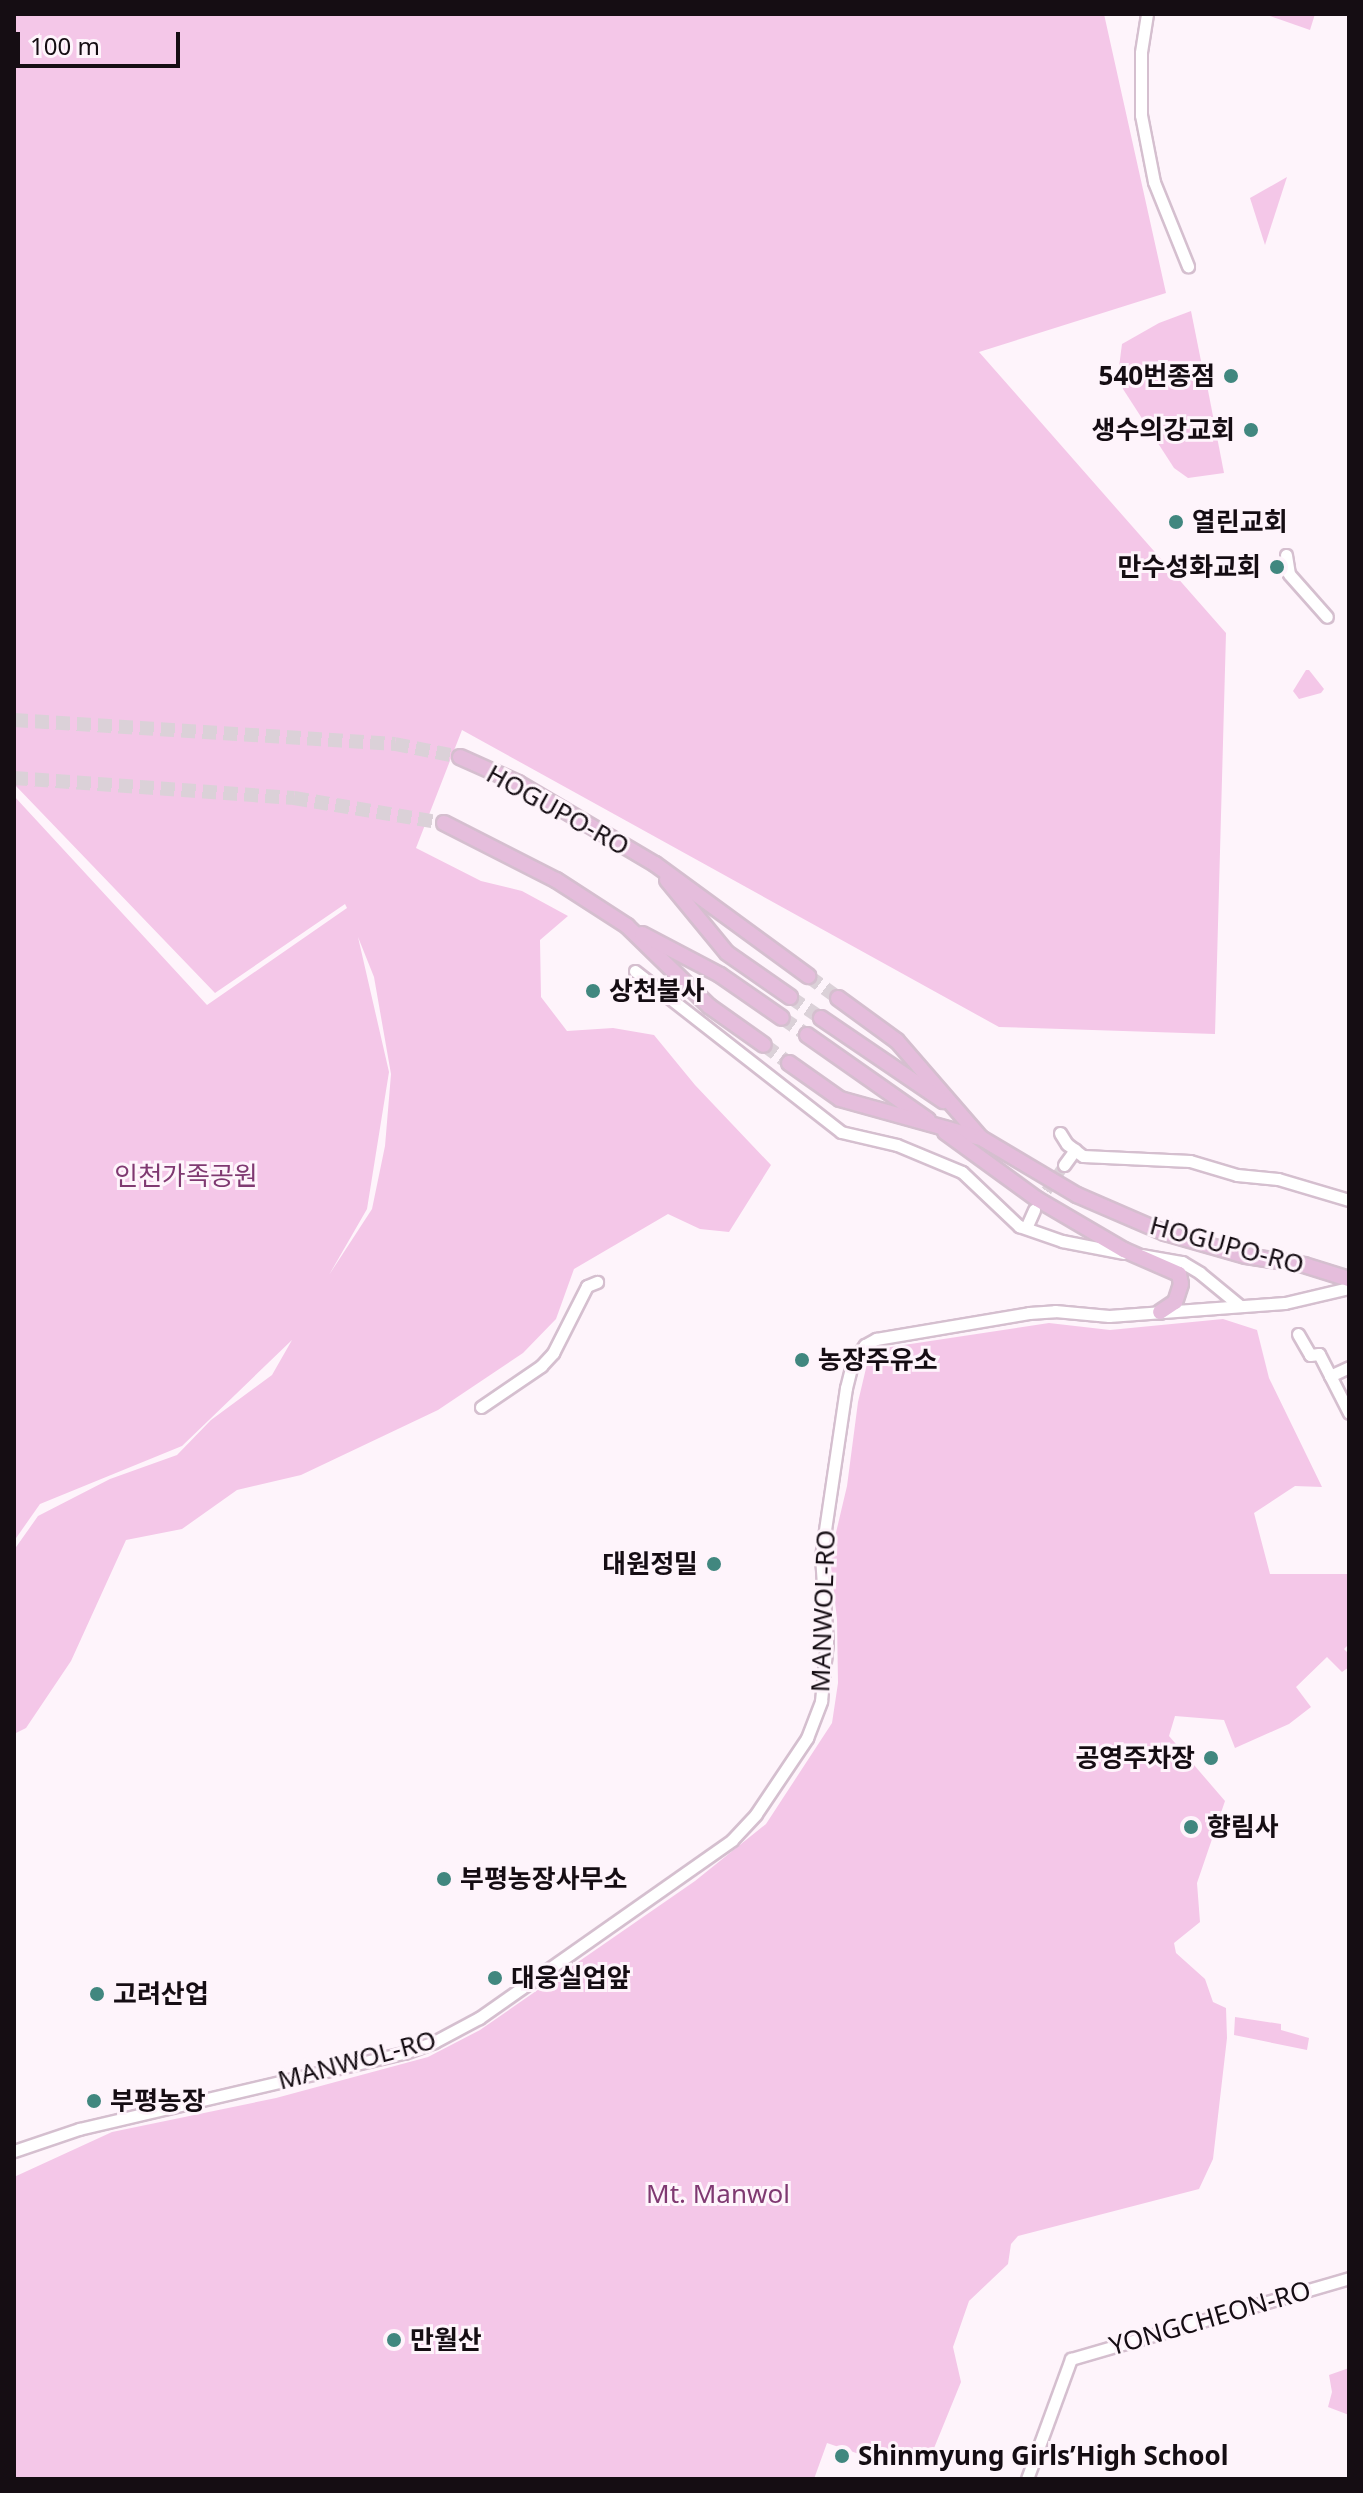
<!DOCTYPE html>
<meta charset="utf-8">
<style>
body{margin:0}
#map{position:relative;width:1363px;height:2493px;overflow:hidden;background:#fef4fb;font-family:"Noto Sans","Noto Sans KR",sans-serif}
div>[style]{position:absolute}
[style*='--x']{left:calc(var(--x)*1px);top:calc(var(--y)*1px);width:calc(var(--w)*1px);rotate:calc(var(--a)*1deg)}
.green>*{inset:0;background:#f4c7e8}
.minor-tunnel>*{height:11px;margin-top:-5.5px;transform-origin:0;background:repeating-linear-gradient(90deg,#dbd1d8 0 11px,transparent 0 16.5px)}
.major-tunnel>*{height:14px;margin-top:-7px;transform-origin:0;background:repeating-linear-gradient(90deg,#dbd1d8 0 14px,transparent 0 21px)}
.roads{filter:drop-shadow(2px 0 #d5bfcf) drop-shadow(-2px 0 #d5bfcf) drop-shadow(0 2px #d5bfcf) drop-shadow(0 -2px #d5bfcf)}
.minor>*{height:11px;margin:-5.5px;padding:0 5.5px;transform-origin:5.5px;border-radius:5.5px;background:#fff}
.major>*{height:14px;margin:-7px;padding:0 7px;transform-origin:7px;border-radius:7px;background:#e5bddc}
.dots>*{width:22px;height:22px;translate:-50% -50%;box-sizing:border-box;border:4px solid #fef4fb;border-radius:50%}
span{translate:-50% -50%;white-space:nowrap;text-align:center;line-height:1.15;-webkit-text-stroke:6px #fef4fb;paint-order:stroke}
.poi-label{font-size:26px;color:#150d13;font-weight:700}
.right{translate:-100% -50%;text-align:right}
.left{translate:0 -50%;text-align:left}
.street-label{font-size:26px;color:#150d13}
.park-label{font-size:26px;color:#7f3971}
.frame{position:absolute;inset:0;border:16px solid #150d13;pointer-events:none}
.scale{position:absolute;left:16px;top:32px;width:164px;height:36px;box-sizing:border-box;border:4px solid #150d13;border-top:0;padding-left:10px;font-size:24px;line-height:28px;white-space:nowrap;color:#150d13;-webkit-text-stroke:6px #fef4fb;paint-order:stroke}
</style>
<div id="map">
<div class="green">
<div style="clip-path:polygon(evenodd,14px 14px,1104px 14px,1166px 293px,979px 352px,1226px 633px,1215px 1034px,999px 1027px,462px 730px,416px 848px,481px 881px,522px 891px,568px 916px,540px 940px,541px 997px,567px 1031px,613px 1028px,654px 1035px,695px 1085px,771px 1165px,729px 1232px,700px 1229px,668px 1214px,574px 1269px,556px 1319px,523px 1353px,438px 1410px,301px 1475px,237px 1490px,182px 1529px,126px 1540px,71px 1661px,26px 1728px,14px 1734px,14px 1550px,38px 1516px,110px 1479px,177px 1455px,211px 1420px,272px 1375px,292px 1340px,182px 1446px,40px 1504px,14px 1541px,14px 796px,207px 1005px,347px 908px,345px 904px,215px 993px,14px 784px,14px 14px,358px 937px,374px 977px,391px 1074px,385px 1146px,372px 1209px,329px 1275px,367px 1209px,389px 1072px,358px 937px)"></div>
<div style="clip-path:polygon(1264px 14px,1315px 14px,1310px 30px)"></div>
<div style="clip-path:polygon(1287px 177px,1265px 245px,1250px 198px)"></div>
<div style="clip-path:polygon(1191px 311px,1203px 371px,1164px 372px,1119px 367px,1122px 344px,1159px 323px)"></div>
<div style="clip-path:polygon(1140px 378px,1206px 380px,1224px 473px,1188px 478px,1174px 468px,1123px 389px,1121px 380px)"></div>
<div style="clip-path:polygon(1306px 670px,1309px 670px,1324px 689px,1321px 693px,1299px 699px,1293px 691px)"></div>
<div style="clip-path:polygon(1223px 1319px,1257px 1330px,1269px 1378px,1322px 1487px,1295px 1486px,1254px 1513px,1270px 1574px,1349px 1574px,1349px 1644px,1344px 1649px,1349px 1654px,1349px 1667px,1342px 1672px,1327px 1657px,1296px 1687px,1311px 1707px,1289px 1724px,1235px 1748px,1224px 1720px,1175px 1716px,1169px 1736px,1225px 1801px,1197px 1883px,1200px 1922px,1174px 1943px,1176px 1953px,1205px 1979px,1213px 2002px,1226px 2008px,1227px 2038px,1213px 2159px,1199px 2189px,1018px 2236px,1011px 2244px,1008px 2264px,969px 2301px,953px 2347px,961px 2382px,930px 2458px,912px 2456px,900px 2468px,827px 2443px,814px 2479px,14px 2479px,14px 2177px,112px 2132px,276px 2098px,428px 2057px,480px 2030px,695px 1881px,766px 1824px,832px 1723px,838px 1683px,837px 1619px,830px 1558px,847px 1486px,858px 1402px,867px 1364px,884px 1348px,1049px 1323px,1110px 1330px)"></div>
<div style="clip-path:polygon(1235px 2017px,1281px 2024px,1281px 2030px,1309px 2038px,1307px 2050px,1234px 2035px)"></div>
<div style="clip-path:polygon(1349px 2368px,1349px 2415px,1328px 2407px,1332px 2392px,1329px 2375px)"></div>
</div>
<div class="minor-tunnel">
<div style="--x:1037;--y:1204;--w:47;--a:-55.3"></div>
</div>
<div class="major-tunnel">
<div style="--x:14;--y:720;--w:382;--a:3.6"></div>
<div style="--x:395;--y:744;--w:66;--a:11.3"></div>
<div style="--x:14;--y:778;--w:281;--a:4.1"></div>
<div style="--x:294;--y:798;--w:152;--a:9.5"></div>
<div style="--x:808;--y:976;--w:37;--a:36"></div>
<div style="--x:790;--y:997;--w:37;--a:34"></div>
<div style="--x:782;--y:1018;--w:30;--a:34"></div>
<div style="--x:764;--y:1045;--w:31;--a:36"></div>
</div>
<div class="roads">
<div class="minor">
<div style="--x:1147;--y:14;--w:39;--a:99"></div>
<div style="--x:1141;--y:53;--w:62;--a:90"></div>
<div style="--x:1141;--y:115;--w:68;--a:79"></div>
<div style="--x:1154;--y:182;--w:91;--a:68"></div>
<div style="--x:1286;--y:555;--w:19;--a:81"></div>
<div style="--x:1289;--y:574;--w:57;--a:48.5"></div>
<div style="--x:635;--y:971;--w:261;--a:38"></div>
<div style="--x:841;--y:1132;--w:57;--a:13.1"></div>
<div style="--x:897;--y:1145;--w:70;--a:22.6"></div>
<div style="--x:962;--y:1172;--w:79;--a:43.5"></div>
<div style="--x:1019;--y:1226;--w:46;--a:19.2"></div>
<div style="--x:1062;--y:1241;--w:62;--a:11.1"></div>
<div style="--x:1060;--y:1133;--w:13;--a:58"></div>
<div style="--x:1067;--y:1144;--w:20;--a:37"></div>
<div style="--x:1083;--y:1156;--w:107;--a:2.7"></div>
<div style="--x:1190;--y:1161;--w:49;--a:16.6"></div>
<div style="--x:1237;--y:1175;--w:41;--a:5.6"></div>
<div style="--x:1278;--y:1179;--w:74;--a:16.5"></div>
<div style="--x:1064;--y:1165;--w:19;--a:-54"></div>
<div style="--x:1026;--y:1228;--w:20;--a:-66"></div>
<div style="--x:1141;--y:1255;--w:42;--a:9.7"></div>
<div style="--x:1182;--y:1262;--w:21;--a:31"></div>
<div style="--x:1200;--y:1273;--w:52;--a:39.5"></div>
<div style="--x:1298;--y:1334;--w:24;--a:60"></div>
<div style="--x:1310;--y:1355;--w:9;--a:-6"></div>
<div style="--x:1319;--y:1354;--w:66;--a:63"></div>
<div style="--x:1330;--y:1376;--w:21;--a:-25"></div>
<div style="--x:481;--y:1407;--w:73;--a:-34.3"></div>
<div style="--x:541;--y:1366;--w:18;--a:-47"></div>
<div style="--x:553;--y:1353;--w:75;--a:-63.1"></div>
<div style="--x:587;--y:1286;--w:11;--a:-22"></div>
<div style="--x:14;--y:2151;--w:69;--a:-18.7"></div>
<div style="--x:79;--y:2129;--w:334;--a:-13.2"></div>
<div style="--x:404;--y:2053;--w:32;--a:-20"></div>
<div style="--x:434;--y:2042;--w:51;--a:-28.1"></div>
<div style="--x:479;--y:2018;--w:309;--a:-35.1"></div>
<div style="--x:732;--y:1840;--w:35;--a:-47"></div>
<div style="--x:756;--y:1814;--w:92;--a:-56.1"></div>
<div style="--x:807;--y:1738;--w:40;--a:-69"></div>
<div style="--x:821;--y:1701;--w:59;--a:-84.2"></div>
<div style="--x:827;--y:1642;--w:85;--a:-94"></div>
<div style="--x:821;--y:1557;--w:171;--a:-81.6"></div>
<div style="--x:846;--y:1388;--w:25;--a:-76"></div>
<div style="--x:852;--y:1364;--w:23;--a:-56"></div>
<div style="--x:865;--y:1345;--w:13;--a:-29"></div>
<div style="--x:876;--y:1339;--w:155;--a:-9.6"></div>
<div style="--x:1029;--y:1313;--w:26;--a:-4"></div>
<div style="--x:1055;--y:1311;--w:54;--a:5.3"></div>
<div style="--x:1109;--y:1316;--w:176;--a:-4.2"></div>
<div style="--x:1285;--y:1303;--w:66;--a:-13.2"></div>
<div style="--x:1027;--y:2479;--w:128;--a:-69.9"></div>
<div style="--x:1071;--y:2359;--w:290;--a:-16.2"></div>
</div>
<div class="major">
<div style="--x:460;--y:757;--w:64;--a:24.1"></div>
<div style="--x:518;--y:783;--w:159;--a:30.6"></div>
<div style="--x:655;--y:864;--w:190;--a:36.2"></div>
<div style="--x:444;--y:823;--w:126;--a:27"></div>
<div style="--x:556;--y:880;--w:85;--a:32.9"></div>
<div style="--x:627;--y:926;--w:115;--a:44.3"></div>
<div style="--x:709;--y:1006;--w:67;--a:35.3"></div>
<div style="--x:667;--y:880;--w:94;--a:50.6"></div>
<div style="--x:727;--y:953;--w:77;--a:34.9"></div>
<div style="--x:642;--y:934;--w:88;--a:27.7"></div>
<div style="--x:720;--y:975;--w:75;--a:34.7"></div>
<div style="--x:838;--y:998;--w:73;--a:36.1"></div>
<div style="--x:897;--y:1041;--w:128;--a:49.1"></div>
<div style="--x:821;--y:1018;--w:148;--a:34.2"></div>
<div style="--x:807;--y:1035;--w:148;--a:35.1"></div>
<div style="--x:789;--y:1063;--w:62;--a:35.2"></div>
<div style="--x:840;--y:1099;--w:146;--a:15.5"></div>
<div style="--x:981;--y:1138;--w:112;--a:30.7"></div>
<div style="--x:1077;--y:1195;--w:96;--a:23.4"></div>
<div style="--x:1165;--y:1233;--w:84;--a:15.9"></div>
<div style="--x:1246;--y:1256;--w:59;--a:8.8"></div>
<div style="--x:1304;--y:1265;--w:47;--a:17.3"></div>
<div style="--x:945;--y:1132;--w:114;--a:36.1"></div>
<div style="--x:1037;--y:1199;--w:101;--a:30.4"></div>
<div style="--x:1124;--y:1250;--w:60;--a:23.6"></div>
<div style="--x:1179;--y:1274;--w:10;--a:79"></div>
<div style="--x:1181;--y:1284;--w:19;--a:108"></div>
<div style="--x:1175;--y:1302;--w:18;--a:146"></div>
</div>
</div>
<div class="dots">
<div style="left:1231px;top:376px;background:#41877f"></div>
<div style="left:1251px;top:430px;background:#41877f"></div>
<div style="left:1176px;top:522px;background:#41877f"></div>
<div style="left:1277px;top:567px;background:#41877f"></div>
<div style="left:593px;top:991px;background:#41877f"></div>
<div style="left:802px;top:1360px;background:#41877f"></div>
<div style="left:714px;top:1564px;background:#41877f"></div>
<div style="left:1211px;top:1758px;background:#41877f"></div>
<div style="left:1191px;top:1827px;background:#41877f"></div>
<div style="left:444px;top:1879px;background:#41877f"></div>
<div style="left:495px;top:1978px;background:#41877f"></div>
<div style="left:97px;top:1994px;background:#41877f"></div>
<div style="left:94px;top:2101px;background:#41877f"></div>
<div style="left:394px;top:2340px;background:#41877f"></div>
<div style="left:842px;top:2456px;background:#41877f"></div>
</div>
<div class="poi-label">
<span class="right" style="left:1215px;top:376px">540번종점</span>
<span class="right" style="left:1235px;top:430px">생수의강교회</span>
<span class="left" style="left:1192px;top:522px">열린교회</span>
<span class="right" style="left:1261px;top:567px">만수성화교회</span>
<span class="left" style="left:609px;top:991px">상천불사</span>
<span class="left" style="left:818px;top:1360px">농장주유소</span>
<span class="right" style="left:698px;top:1564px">대원정밀</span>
<span class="right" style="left:1195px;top:1758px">공영주차장</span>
<span class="left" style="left:1207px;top:1827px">향림사</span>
<span class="left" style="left:460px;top:1879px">부평농장사무소</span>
<span class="left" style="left:511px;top:1978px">대웅실업앞</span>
<span class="left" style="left:113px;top:1994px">고려산업</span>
<span class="left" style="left:110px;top:2101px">부평농장</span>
<span class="left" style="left:410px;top:2340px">만월산</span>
<span class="left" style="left:858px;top:2456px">Shinmyung Girls’High School</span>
</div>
<div class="street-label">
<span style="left:558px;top:810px;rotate:29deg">HOGUPO-RO</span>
<span style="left:1227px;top:1245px;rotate:15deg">HOGUPO-RO</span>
<span style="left:823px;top:1611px;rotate:-88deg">MANWOL-RO</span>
<span style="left:357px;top:2060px;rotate:-15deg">MANWOL-RO</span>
<span style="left:1210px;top:2318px;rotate:-16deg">YONGCHEON-RO</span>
</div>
<div class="park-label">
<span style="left:186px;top:1176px">인천가족공원</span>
<span style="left:718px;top:2194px">Mt. Manwol</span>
</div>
<div class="frame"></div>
<div class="scale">100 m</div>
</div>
